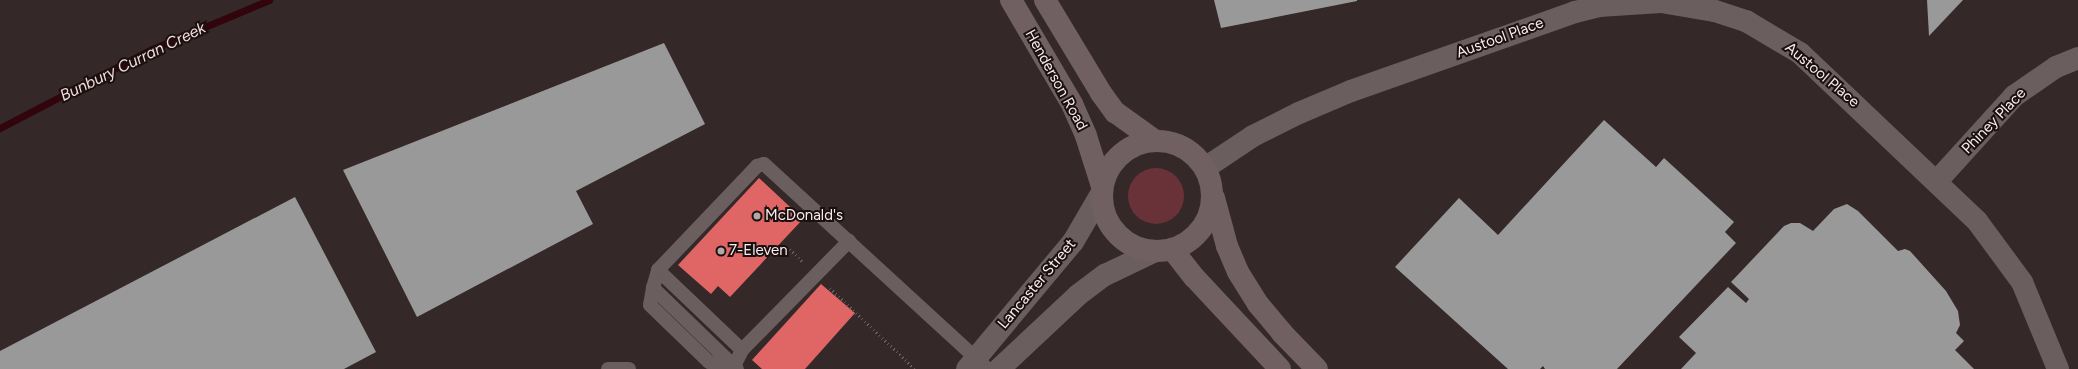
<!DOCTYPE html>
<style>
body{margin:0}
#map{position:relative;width:2078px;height:369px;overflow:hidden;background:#342829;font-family:Figtree,sans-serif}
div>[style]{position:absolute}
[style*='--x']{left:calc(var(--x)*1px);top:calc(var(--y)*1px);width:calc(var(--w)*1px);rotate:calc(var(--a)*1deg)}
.green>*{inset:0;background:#683238}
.round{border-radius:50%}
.shops>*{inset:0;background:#e06666}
.industry>*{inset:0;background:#999}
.stream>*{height:7px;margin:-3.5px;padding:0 3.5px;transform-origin:3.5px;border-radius:3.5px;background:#32040b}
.path>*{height:2.5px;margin-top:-1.25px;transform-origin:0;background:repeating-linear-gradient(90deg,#6a5e5f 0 1px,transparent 0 4px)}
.service>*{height:14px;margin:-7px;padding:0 7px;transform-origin:7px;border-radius:7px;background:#6b5e5f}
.minor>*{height:22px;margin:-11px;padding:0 11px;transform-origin:11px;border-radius:11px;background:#6b5e5f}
.tertiary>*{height:22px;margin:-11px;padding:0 11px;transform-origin:11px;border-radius:11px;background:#6b5e5f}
.secondary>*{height:22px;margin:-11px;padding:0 11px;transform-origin:11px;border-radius:11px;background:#706061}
.secondary>.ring{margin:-11px;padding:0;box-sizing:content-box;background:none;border:22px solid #706061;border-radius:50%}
.dots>*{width:11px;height:11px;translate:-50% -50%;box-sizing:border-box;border:2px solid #1a1010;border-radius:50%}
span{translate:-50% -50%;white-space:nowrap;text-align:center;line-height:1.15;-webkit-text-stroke:4px #1a1010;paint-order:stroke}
.street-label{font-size:15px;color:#faebec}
.poi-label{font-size:15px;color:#faebec}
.left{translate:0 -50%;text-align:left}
.water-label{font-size:16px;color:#f4dbdc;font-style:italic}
</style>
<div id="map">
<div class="green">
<div class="round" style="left:1128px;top:168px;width:56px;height:56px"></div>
</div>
<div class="shops">
<div style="clip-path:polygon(759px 178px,803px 219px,730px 297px,718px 286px,711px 294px,678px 265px)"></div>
<div style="clip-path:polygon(821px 284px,855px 313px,805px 369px,762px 369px,752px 360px)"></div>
</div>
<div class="industry">
<div style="clip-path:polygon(1214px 0,1357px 0,1357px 1px,1221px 28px)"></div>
<div style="clip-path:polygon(1927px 0,1963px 0,1929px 36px)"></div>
<div style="clip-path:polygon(664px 43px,705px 124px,576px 191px,593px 224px,417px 317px,343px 170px)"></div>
<div style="clip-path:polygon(1604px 120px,1656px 167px,1664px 158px,1734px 222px,1725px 232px,1736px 243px,1617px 369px,1545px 369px,1543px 366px,1540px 369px,1508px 369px,1395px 267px,1459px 198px,1498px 235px)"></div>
<div style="clip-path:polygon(295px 197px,376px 352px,344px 369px,0 369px,0 351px)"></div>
<div style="clip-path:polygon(1847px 204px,1858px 211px,1898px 251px,1905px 249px,1910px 251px,1946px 291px,1958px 311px,1960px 325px,1956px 333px,1964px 341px,1955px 350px,1974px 369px,1681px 369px,1696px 353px,1679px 337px,1728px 287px,1746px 303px,1749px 299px,1731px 282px,1784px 226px,1791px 223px,1800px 223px,1813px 231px,1834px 209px)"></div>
</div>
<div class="stream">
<div style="--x:0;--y:128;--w:171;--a:-27.5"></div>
<div style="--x:152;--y:49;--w:127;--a:-22.7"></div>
</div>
<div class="path">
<div style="--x:790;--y:249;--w:18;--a:45"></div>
<div style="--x:830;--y:288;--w:117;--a:43.6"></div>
</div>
<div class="service">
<div style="--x:658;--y:270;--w:116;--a:43.6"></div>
<div style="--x:653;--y:288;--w:17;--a:100"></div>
<div style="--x:650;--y:305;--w:82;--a:44"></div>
<div style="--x:709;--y:362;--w:25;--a:9"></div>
<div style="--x:734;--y:366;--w:18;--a:-63"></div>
<div style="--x:742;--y:350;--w:153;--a:-45.5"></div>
<div style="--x:608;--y:369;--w:21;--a:0"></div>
<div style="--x:737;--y:369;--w:117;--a:-136"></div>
<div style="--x:653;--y:288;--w:19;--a:-74"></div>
<div style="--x:658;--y:270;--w:144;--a:-46.4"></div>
<div style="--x:757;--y:166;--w:7;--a:-16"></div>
<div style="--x:764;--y:164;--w:304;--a:42.5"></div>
</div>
<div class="minor">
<div style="--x:1205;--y:168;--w:58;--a:-33.7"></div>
<div style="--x:1253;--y:136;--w:51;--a:-26.6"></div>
<div style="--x:1299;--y:113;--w:56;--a:-22.9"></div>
<div style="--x:1351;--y:91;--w:238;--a:-19.4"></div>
<div style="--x:1575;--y:12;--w:25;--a:-14"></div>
<div style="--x:1599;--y:6;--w:62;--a:-3.7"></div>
<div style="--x:1661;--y:2;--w:55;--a:9.5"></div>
<div style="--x:1715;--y:11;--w:33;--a:18"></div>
<div style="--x:1746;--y:21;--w:63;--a:30.7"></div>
<div style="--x:1800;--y:53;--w:244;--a:43.5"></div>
<div style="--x:1977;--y:221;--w:76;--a:53.6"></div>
<div style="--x:2022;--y:282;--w:94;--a:67.5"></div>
<div style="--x:1937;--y:181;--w:115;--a:-47.8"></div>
<div style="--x:2014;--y:96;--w:51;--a:-34.6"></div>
<div style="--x:2056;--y:67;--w:24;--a:-22"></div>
</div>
<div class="tertiary">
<div style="--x:967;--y:369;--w:165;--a:-50.2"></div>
<div style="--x:1073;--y:242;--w:56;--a:-59.7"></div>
<div style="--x:999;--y:369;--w:108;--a:-43.1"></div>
<div style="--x:1078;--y:295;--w:34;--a:-37"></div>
<div style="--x:1105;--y:275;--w:55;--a:-25.6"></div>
</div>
<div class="secondary">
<div style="--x:1011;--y:0;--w:121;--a:59.6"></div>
<div style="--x:1072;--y:104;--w:35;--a:66"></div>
<div style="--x:1086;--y:136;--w:52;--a:72.3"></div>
<div style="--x:1045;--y:0;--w:109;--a:58.9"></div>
<div style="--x:1101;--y:93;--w:24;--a:54"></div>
<div style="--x:1115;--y:112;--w:48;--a:35.7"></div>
<div class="ring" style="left:1102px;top:141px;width:88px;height:88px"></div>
<div style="--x:1214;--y:198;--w:50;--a:74.8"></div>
<div style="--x:1227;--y:246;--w:28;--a:67"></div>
<div style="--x:1238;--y:272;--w:38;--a:58"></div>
<div style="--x:1258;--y:304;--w:38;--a:50"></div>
<div style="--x:1282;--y:333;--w:50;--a:45.8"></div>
<div style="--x:1172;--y:249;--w:36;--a:52"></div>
<div style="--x:1194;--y:277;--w:126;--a:46.9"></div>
</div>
<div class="dots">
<div style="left:757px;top:216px;background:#b5a7a8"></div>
<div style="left:721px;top:251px;background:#b5a7a8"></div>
</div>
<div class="street-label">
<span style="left:1500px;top:38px;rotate:-20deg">Austool Place</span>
<span style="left:1822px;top:75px;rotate:40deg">Austool Place</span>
<span style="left:1056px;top:80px;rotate:61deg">Henderson Road</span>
<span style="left:1994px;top:121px;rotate:-46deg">Phiney Place</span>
<span style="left:1037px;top:284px;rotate:-50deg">Lancaster Street</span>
</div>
<div class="poi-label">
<span class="left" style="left:765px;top:216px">McDonald's</span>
<span class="left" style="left:729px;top:251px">7-Eleven</span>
</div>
<div class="water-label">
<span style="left:133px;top:62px;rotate:-26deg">Bunbury Curran Creek</span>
</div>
</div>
